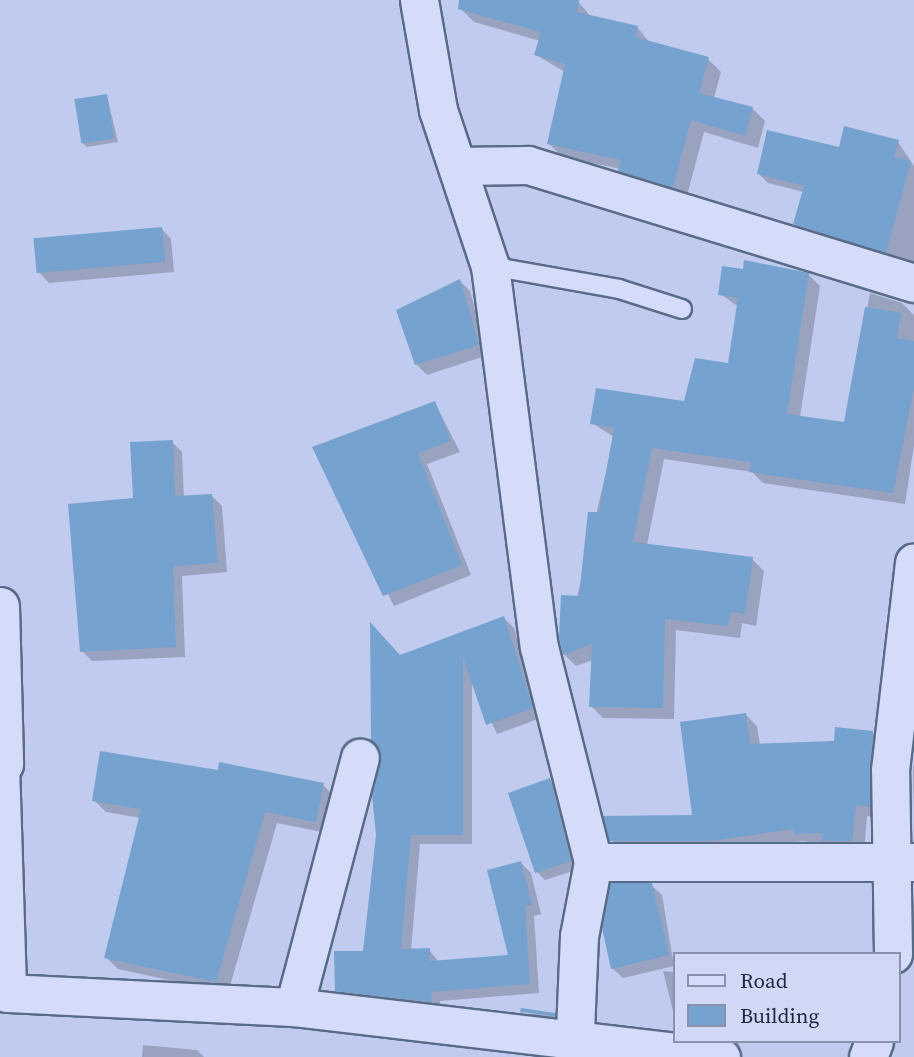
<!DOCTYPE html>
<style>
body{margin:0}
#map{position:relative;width:914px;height:1057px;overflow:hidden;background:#c0cbef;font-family:"Source Serif 4",serif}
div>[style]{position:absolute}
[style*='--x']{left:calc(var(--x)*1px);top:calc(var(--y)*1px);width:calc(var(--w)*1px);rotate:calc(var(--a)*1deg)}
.shadow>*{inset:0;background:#0003}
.building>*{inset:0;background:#75a2ce;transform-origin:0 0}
.roads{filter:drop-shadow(2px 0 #586b88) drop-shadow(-2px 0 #586b88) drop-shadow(0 2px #586b88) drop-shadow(0 -2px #586b88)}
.service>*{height:18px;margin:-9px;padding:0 9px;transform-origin:9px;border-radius:9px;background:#d4dcfa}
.minor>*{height:37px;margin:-18.5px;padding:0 18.5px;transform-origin:18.5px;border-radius:18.5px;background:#d4dcfa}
span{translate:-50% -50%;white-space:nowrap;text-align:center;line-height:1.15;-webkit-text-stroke:6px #d0d8f6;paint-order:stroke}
.legend{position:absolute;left:673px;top:952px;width:228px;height:91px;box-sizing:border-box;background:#d0d8f6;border:2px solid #8892aa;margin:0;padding:9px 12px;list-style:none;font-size:21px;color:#1d2838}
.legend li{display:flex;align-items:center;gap:14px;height:35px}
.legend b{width:35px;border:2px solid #8892aa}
</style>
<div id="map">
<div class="shadow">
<div style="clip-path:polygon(464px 0,577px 0,591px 17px,637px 27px,650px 43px,708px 59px,721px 72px,714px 98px,752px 108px,765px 121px,758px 148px,704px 132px,686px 199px,634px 183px,621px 169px,563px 157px,549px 144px,565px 72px,536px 55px,540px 41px,474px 22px,461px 9px)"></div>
<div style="clip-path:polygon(107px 96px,118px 142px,87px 147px,82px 142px)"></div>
<div style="clip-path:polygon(898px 142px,914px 166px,914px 267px,805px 233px,795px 224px,804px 192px,768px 183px,759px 174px,840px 149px)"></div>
<div style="clip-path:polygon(161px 228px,171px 239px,174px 272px,49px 283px,39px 272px)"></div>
<div style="clip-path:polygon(808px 274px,820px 286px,800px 417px,845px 424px,870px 293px,902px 303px,914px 315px,914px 445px,905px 504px,763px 483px,752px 472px,664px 459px,647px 545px,752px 559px,764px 571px,756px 626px,742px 623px,740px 638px,676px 630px,674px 719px,603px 718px,591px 706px,593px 660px,576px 666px,564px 654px,614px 437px,592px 423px,686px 403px,730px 365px,739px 307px,720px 294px)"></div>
<div style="clip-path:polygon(460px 281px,470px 291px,488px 355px,427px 375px,417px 365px,398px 311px)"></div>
<div style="clip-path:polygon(435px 403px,460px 452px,427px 464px,471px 575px,394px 606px,314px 448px)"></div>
<div style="clip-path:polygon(172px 442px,182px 452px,184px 498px,211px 495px,222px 506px,227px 572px,182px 576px,185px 657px,92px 661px,82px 651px,134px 500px)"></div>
<div style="clip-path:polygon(504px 618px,514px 628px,541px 718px,497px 734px,472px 681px,472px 844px,420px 844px,411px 951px,429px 950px,439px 962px,510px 957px,521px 863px,531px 873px,541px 914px,534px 916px,539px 993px,440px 1001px,441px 1011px,347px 1000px,337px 990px,365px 952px,400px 657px)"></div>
<div style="clip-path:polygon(745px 714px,757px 726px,760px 745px,835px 742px,873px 733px,885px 745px,881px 818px,867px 816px,864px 852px,803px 841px,723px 852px,623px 852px,611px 840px,694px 816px)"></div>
<div style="clip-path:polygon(914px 764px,914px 811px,913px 771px)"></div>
<div style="clip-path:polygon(219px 772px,323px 785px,335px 797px,327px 833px,277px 823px,228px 993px,118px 969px,106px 957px,141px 818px,106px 812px,94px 800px)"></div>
<div style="clip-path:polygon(550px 780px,558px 789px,579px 869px,545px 880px,537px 872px)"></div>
<div style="clip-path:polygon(651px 885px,662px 895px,674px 966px,623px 978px,612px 968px)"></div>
<div style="clip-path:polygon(663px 971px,674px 972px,674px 1015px)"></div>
<div style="clip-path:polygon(524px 1014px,554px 1014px,559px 1020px,526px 1017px)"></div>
<div style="clip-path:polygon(143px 1045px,197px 1050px,204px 1057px,142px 1057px)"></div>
</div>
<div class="building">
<div style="clip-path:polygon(459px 0,579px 0,577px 12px,638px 26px,635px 37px,709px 57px,699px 93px,753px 107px,745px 136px,691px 120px,673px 187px,618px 171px,621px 160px,547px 144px,565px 64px,534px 55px,541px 32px,458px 9px)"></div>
<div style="left:107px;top:94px;width:45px;height:33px;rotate:81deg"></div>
<div style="clip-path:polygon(844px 126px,899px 140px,894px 157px,911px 161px,886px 253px,793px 224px,804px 186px,757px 174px,767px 130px,839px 147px)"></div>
<div style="left:162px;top:227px;width:35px;height:129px;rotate:85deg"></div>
<div style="clip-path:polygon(744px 260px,809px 273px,787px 414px,844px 422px,865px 307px,901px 313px,897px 338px,914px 341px,914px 387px,893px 493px,749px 472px,751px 462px,652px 448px,633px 542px,753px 557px,745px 614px,731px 612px,728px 626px,665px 619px,663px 708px,589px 707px,592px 644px,563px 655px,559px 638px,561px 595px,579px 596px,588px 512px,599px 512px,614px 428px,590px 424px,596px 388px,684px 401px,695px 358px,728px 363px,738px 298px,718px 295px,722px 266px,743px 269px)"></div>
<div style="clip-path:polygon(460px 279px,479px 345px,415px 365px,396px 310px)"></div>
<div style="clip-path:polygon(435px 401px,451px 441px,418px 453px,462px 565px,383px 596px,312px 447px)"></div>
<div style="clip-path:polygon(173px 440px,175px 496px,212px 494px,218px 563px,173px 566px,176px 647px,80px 652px,68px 504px,133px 498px,130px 442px)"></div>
<div style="clip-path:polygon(504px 616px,533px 708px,486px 725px,463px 657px,463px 835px,411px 835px,401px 949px,430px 948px,430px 961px,508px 955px,487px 870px,521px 861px,532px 905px,525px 906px,530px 984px,431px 992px,432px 1002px,335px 991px,334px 951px,363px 951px,376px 835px,372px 796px,380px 753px,371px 741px,370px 622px,400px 655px)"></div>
<div style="clip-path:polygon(746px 713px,750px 744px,834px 741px,835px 727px,873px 731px,870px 807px,856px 805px,852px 841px,822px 841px,823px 833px,794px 834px,793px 829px,710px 841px,609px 841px,603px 816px,692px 815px,680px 722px)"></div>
<div style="clip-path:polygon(100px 751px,218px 770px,219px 762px,324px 783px,316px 822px,265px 812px,216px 982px,104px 958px,141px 809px,92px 801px)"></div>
<div style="clip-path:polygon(550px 778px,571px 861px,535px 873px,508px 793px)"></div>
<div style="clip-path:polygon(610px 883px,652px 883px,669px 955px,611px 969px,602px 928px)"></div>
<div style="clip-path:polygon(521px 1008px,555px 1013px,555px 1016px,520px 1012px)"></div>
</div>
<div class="roads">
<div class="service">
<div style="--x:490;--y:266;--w:131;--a:10.1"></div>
<div style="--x:619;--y:289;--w:66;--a:17.6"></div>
</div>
<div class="minor">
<div style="--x:419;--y:0;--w:112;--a:80.2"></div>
<div style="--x:438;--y:110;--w:164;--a:71.6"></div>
<div style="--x:490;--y:266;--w:384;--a:82.7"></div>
<div style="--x:539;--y:647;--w:222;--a:75.9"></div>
<div style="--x:593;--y:862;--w:75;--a:100.7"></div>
<div style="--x:579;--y:936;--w:121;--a:92.4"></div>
<div style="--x:457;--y:166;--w:71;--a:-0.8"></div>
<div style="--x:528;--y:165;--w:404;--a:17"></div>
<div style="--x:0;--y:606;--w:158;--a:88.5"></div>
<div style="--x:0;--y:764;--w:229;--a:88.2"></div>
<div style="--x:7;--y:993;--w:287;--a:2.8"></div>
<div style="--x:294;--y:1007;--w:430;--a:6.7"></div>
<div style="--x:593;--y:862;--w:321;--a:0"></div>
<div style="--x:893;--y:954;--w:184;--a:-90.9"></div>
<div style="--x:890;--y:770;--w:209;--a:-83.4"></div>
<div style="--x:294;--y:1007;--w:258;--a:-75.2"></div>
<div style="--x:868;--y:1057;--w:17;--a:-69"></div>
</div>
</div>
<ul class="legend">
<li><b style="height:9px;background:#d4dcfa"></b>Road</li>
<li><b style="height:19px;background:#75a2ce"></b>Building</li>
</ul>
</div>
